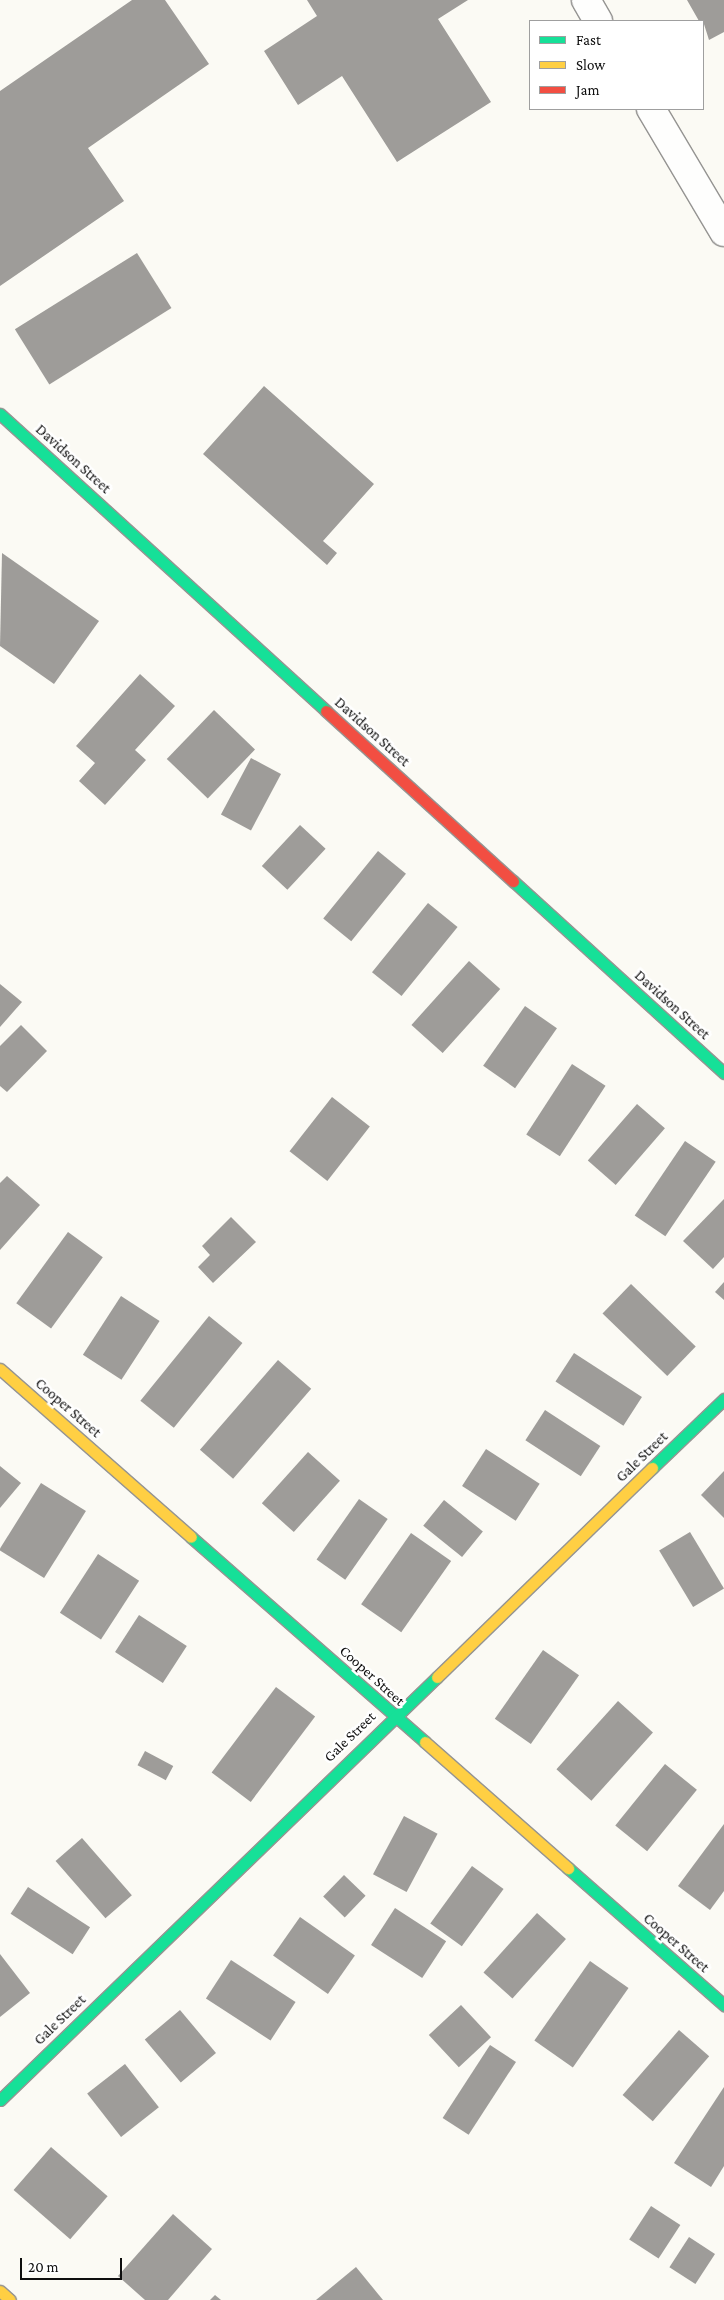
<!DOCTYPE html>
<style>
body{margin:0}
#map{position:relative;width:724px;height:2300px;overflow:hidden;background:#fbfaf4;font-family:"Crimson Pro",serif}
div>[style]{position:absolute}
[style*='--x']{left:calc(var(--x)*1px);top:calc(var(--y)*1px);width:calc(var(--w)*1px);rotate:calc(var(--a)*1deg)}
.building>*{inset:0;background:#9e9c99;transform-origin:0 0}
.roads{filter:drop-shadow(1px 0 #959492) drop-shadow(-1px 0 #959492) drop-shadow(0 1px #959492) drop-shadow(0 -1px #959492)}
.street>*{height:28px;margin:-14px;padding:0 14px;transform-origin:14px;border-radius:14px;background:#fefefd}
.fast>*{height:11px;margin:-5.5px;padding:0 5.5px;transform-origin:5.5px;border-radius:5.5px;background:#16e098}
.slow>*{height:11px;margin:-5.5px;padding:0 5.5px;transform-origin:5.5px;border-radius:5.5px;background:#ffcf43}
.jam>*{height:11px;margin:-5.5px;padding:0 5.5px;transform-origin:5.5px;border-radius:5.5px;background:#f24e42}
span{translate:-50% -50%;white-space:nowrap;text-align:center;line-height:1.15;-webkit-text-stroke:5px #fff;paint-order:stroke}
.street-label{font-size:15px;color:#0e0e0e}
.legend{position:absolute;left:529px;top:20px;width:175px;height:90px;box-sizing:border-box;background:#fff;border:1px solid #9f9f9f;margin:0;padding:6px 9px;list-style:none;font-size:15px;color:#0e0e0e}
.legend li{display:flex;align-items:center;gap:10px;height:25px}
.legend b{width:25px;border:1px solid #9f9f9f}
.scale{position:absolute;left:20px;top:2258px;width:102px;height:22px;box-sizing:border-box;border:2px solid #0e0e0e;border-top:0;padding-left:6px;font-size:15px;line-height:18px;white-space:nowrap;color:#0e0e0e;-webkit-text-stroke:4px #fff;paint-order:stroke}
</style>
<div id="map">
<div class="building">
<div style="clip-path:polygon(132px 0,165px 0,209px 64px,88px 148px,124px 201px,0 286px,0 91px)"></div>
<div style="clip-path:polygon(307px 0,468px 0,438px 19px,491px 102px,397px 162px,342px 76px,298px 105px,264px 51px,317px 16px)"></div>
<div style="clip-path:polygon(687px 0,724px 0,724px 32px,709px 40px,703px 21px,699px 21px)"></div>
<div style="left:137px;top:253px;width:65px;height:144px;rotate:58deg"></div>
<div style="clip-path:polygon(264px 386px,374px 484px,323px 541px,337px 553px,327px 565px,203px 454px)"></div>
<div style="clip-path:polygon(2px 553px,99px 621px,54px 684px,0 646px)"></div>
<div style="clip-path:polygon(140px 674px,175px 706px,135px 750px,146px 760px,105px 805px,79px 781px,95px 763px,76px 746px)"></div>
<div style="left:214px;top:710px;width:57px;height:68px;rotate:44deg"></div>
<div style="left:251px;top:758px;width:34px;height:64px;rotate:28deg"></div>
<div style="left:300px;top:825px;width:35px;height:56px;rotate:43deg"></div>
<div style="left:378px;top:851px;width:36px;height:87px;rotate:39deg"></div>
<div style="left:428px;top:903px;width:38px;height:89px;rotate:39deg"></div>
<div style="left:469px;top:961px;width:42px;height:86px;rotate:42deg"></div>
<div style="clip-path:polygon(0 984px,22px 1002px,0 1027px)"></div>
<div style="left:525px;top:1006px;width:39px;height:73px;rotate:35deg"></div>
<div style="clip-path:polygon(21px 1025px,47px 1051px,7px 1092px,0 1086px,0 1046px)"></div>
<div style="left:572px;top:1064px;width:40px;height:84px;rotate:33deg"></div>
<div style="left:332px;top:1097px;width:48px;height:69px;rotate:38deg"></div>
<div style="left:637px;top:1104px;width:37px;height:75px;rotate:41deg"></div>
<div style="left:685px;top:1141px;width:37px;height:90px;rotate:34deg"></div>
<div style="clip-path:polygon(7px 1176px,40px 1205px,0 1250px,0 1183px)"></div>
<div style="clip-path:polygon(724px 1199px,724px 1257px,713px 1269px,683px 1241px)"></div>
<div style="clip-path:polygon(231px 1217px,256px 1242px,213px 1283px,198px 1267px,210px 1255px,202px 1246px)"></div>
<div style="left:68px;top:1232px;width:43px;height:88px;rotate:36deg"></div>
<div style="clip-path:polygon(724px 1282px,724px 1300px,715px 1292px)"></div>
<div style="left:631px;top:1284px;width:90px;height:41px;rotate:44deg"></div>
<div style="left:121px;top:1296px;width:46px;height:70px;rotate:33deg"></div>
<div style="left:209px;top:1316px;width:43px;height:109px;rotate:39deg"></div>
<div style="left:574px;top:1353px;width:81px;height:34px;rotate:33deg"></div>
<div style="left:278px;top:1360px;width:44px;height:119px;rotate:41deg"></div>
<div style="left:545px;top:1410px;width:66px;height:36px;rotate:33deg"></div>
<div style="left:486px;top:1449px;width:64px;height:44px;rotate:33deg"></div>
<div style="left:308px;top:1452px;width:43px;height:69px;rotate:42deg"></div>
<div style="clip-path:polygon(0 1466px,21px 1483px,0 1508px)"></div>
<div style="clip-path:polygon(724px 1471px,724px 1518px,701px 1495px)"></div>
<div style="left:41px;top:1483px;width:53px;height:79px;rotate:32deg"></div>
<div style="left:359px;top:1499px;width:35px;height:74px;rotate:35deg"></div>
<div style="left:444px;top:1500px;width:50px;height:33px;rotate:39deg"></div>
<div style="left:690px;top:1532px;width:66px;height:36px;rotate:59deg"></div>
<div style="left:411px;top:1533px;width:49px;height:87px;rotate:35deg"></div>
<div style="left:98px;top:1554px;width:49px;height:70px;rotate:33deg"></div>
<div style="left:139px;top:1615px;width:57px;height:44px;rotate:33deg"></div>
<div style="left:543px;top:1650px;width:44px;height:84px;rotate:35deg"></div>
<div style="left:276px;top:1687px;width:49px;height:107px;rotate:37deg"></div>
<div style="left:618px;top:1701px;width:47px;height:92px;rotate:42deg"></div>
<div style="left:145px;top:1751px;width:32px;height:16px;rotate:28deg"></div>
<div style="left:665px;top:1764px;width:41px;height:79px;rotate:39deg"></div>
<div style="left:404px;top:1816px;width:38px;height:66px;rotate:28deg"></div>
<div style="clip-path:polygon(724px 1824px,724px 1891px,710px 1910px,678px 1886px)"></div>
<div style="left:82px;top:1838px;width:76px;height:35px;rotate:49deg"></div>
<div style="left:472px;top:1866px;width:39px;height:71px;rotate:36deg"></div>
<div style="left:344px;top:1875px;width:30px;height:30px;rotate:44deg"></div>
<div style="left:28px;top:1887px;width:74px;height:32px;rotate:33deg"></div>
<div style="left:395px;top:1908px;width:61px;height:44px;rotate:33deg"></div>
<div style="left:537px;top:1913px;width:39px;height:80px;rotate:42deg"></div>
<div style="left:300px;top:1917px;width:67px;height:47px;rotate:35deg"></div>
<div style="clip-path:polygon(0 1954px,30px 1993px,0 2017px)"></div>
<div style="left:231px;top:1960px;width:77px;height:46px;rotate:33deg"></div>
<div style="left:590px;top:1961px;width:47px;height:97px;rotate:35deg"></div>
<div style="left:461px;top:2005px;width:44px;height:44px;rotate:47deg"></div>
<div style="left:180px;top:2010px;width:56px;height:46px;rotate:50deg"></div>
<div style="left:679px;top:2030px;width:40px;height:86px;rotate:41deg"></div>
<div style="left:490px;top:2045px;width:31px;height:87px;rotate:33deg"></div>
<div style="left:125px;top:2064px;width:55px;height:48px;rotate:52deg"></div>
<div style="clip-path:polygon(724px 2087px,724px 2166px,711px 2187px,674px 2163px)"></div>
<div style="left:51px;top:2147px;width:75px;height:57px;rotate:41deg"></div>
<div style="left:651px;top:2206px;width:35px;height:40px;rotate:33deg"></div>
<div style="clip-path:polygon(173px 2214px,212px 2249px,168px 2300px,145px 2300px,118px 2276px)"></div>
<div style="left:689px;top:2237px;width:31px;height:36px;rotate:33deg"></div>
<div style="clip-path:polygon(356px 2267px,383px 2300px,316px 2300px)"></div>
<div style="clip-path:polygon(215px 2295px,221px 2300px,210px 2300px)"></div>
</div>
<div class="roads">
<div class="street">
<div style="--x:586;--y:0;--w:24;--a:60"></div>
<div style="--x:651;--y:109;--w:143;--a:59.3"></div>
</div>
<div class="fast">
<div style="--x:0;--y:414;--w:441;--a:42.3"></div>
<div style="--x:513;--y:881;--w:285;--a:42.3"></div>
<div style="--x:652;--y:1468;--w:100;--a:-43.8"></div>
<div style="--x:191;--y:1537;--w:311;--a:41.2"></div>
<div style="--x:568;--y:1868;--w:208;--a:41.3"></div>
<div style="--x:0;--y:2100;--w:608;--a:-44.07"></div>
</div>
<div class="slow">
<div style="--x:0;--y:1369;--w:254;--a:41.3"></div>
<div style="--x:437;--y:1677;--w:300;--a:-44.2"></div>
<div style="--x:425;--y:1742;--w:191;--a:41.4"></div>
<div style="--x:0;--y:2291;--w:13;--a:42"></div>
</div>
<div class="jam">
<div style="--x:326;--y:711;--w:253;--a:42.3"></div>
</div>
</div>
<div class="street-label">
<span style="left:73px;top:459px;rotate:42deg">Davidson Street</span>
<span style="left:372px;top:732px;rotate:42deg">Davidson Street</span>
<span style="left:672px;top:1005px;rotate:42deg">Davidson Street</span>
<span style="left:68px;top:1408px;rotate:41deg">Cooper Street</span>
<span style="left:642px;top:1457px;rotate:-44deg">Gale Street</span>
<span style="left:372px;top:1676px;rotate:42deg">Cooper Street</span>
<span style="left:350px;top:1737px;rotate:-44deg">Gale Street</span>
<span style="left:676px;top:1943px;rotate:41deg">Cooper Street</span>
<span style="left:60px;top:2020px;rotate:-44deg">Gale Street</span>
</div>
<ul class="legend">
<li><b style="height:6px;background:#16e098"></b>Fast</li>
<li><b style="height:6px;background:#ffcf43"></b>Slow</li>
<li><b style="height:6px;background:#f24e42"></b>Jam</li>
</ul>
<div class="scale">20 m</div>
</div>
